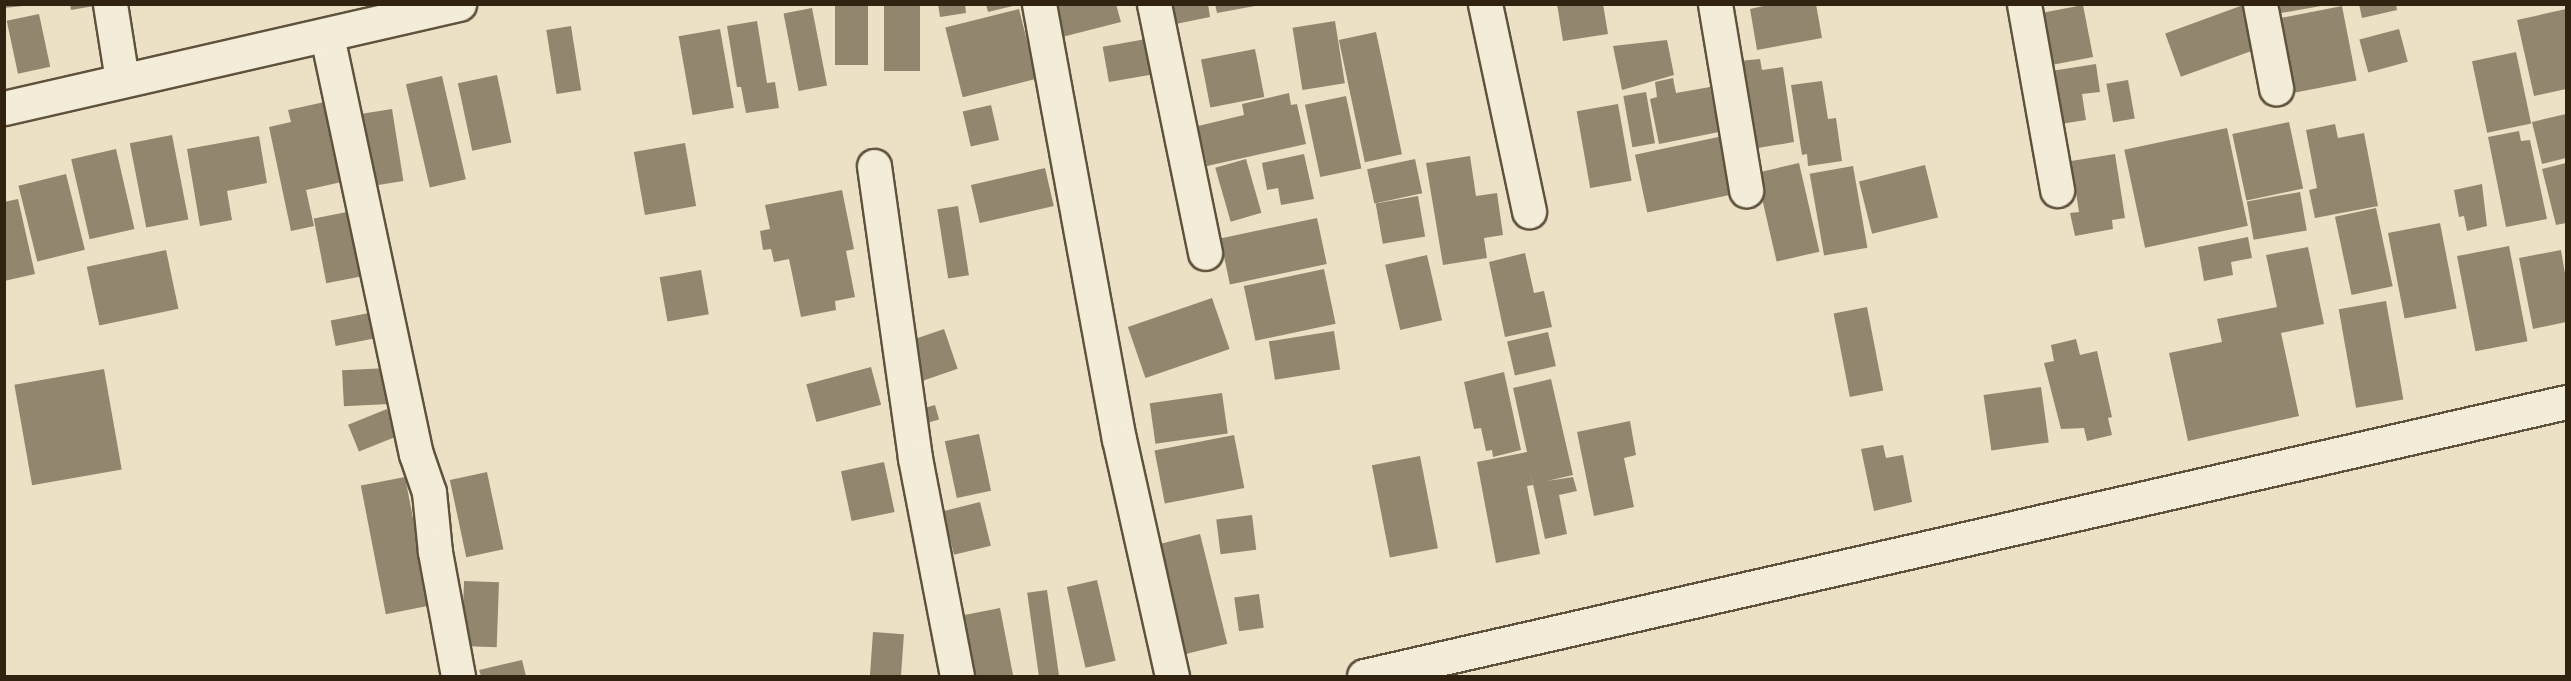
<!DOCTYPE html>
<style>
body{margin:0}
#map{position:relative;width:2571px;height:681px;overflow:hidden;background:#ece1c4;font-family:"IM FELL Great Primer",serif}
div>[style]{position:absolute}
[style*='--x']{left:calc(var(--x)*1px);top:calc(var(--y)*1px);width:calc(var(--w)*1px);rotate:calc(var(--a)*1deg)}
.building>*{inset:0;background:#93866e;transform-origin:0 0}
.roads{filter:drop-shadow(2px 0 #60523d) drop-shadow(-2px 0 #60523d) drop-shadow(0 2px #60523d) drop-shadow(0 -2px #60523d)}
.minor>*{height:33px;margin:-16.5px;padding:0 16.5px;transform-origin:16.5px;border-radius:16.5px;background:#f3ecd9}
span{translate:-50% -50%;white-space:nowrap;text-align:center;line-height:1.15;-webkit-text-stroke:4.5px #f3ecd9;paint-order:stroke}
.frame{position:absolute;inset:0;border:6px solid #322310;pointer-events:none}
</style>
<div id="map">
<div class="building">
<div style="clip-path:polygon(4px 4px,23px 4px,23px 6px,4px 8px)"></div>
<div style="clip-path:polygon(70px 4px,94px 4px,94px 6px,71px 10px)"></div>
<div style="left:835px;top:4px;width:33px;height:61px"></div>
<div style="left:884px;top:4px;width:36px;height:67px"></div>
<div style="clip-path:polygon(938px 4px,965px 4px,966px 13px,940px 17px)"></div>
<div style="clip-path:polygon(986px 4px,1016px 4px,1017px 5px,988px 12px)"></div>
<div style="clip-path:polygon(1054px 4px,1116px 4px,1121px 22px,1062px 37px)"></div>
<div style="clip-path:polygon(1162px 4px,1208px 4px,1210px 17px,1166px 26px)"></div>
<div style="clip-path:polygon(1215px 4px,1254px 4px,1255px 6px,1217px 13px)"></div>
<div style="clip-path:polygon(1557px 4px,1603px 4px,1608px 34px,1563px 41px)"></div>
<div style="clip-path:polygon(1772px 4px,1816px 4px,1822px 38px,1757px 50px,1750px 9px)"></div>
<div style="left:2246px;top:4px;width:46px;height:86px;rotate:70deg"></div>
<div style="clip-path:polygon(2268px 4px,2321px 4px,2321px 6px,2270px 15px)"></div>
<div style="clip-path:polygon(2359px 4px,2396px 4px,2397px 10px,2362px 18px)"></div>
<div style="left:2083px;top:5px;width:53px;height:45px;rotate:79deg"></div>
<div style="left:2342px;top:6px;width:76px;height:71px;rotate:79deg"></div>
<div style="left:812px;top:8px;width:79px;height:29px;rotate:79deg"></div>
<div style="left:1019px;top:9px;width:72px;height:76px;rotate:76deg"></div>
<div style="clip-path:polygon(2566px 9px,2566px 89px,2534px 96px,2517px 20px)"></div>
<div style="left:39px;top:14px;width:54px;height:33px;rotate:78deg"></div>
<div style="clip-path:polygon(757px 21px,767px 83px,775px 82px,779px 108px,746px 113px,741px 87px,737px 87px,727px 26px)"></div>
<div style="left:1335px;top:21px;width:63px;height:43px;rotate:81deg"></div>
<div style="left:571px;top:26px;width:65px;height:25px;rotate:81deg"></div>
<div style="left:720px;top:29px;width:80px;height:42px;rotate:80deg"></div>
<div style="left:2399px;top:29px;width:34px;height:41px;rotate:75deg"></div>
<div style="left:1376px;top:32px;width:125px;height:38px;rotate:78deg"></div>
<div style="left:1146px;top:39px;width:36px;height:44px;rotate:80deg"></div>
<div style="clip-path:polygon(1667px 40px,1674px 75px,1622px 90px,1613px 46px)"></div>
<div style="left:1255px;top:49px;width:49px;height:55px;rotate:79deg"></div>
<div style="left:2516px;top:52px;width:73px;height:45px;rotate:78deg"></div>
<div style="clip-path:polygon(1760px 59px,1762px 70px,1783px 67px,1794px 142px,1752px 149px,1739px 61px)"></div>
<div style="clip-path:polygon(2096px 64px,2100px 92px,2082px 94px,2086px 120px,2060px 124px,2051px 71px)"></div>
<div style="left:497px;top:75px;width:69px;height:40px;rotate:78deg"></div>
<div style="left:442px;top:76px;width:106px;height:37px;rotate:77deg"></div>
<div style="clip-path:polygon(1673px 78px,1676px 93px,1710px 87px,1719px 132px,1659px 144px,1650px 99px,1657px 97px,1655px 82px)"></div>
<div style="left:2128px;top:80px;width:39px;height:22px;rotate:80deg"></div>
<div style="clip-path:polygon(1822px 81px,1828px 119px,1836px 118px,1842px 161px,1808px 166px,1807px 154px,1802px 155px,1791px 85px)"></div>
<div style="left:1646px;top:92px;width:52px;height:23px;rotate:80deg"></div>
<div style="clip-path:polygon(1289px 93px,1291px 105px,1297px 104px,1306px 144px,1207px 166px,1198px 126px,1244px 115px,1242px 104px)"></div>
<div style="left:1346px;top:96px;width:74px;height:42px;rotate:78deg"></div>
<div style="clip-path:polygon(329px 101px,346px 181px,306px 190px,314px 226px,291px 231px,269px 127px,291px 122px,288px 110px)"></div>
<div style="left:1618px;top:104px;width:78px;height:42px;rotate:80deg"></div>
<div style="left:991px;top:105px;width:36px;height:29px;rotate:77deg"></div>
<div style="left:392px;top:109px;width:73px;height:35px;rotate:81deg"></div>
<div style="clip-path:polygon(2566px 114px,2566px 158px,2542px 164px,2532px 122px)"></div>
<div style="left:2289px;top:122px;width:68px;height:58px;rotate:78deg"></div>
<div style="clip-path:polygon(2335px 124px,2338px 138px,2364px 133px,2378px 206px,2315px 218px,2309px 190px,2317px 188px,2306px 130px)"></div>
<div style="left:2227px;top:128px;width:100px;height:105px;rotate:78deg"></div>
<div style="clip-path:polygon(2519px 131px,2521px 141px,2530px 140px,2547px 219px,2506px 227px,2488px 137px)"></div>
<div style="left:172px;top:135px;width:86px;height:43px;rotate:79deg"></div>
<div style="clip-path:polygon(259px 136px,267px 183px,227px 191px,232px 220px,200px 226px,187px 149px)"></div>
<div style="left:1723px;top:136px;width:59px;height:90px;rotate:78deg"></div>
<div style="left:685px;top:143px;width:64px;height:52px;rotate:80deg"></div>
<div style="left:116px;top:149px;width:82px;height:46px;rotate:77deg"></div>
<div style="clip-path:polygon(1304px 154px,1314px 199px,1281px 205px,1278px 188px,1267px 190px,1262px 163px)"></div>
<div style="clip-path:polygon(2115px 154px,2125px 218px,2112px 220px,2113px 229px,2075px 236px,2070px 213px,2079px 212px,2071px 161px)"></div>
<div style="clip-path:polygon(1470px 156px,1476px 196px,1497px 193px,1503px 235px,1484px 238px,1487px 258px,1443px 265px,1426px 163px)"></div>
<div style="left:1246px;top:159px;width:56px;height:32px;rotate:74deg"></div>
<div style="left:1415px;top:159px;width:35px;height:49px;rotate:78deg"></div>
<div style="left:1799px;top:163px;width:91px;height:44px;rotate:77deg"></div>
<div style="clip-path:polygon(2566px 163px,2566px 223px,2556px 225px,2542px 169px)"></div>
<div style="left:1925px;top:165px;width:54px;height:68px;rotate:76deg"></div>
<div style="left:1853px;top:166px;width:83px;height:44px;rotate:80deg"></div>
<div style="left:1045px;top:168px;width:39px;height:76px;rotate:77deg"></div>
<div style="left:66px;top:174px;width:78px;height:49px;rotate:76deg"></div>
<div style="clip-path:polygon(2482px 184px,2487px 226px,2467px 231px,2464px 216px,2459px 217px,2454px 190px)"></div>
<div style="clip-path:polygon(842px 190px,854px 249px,846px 251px,855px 297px,835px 301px,836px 310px,801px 317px,789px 259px,774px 262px,771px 249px,763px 250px,760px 231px,770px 229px,765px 205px)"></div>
<div style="left:2300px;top:192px;width:39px;height:54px;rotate:80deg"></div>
<div style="left:1418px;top:196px;width:41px;height:43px;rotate:80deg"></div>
<div style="clip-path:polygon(18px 199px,35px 274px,4px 281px,4px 202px)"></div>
<div style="left:958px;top:206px;width:70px;height:21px;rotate:81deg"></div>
<div style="left:2376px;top:208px;width:80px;height:42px;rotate:78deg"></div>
<div style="left:352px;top:211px;width:66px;height:39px;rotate:79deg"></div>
<div style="left:1317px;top:218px;width:47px;height:99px;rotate:78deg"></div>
<div style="left:2440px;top:223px;width:87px;height:53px;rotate:79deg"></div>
<div style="clip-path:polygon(2248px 237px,2252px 258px,2231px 262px,2233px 275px,2204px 281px,2198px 247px)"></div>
<div style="left:2509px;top:246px;width:97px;height:53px;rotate:79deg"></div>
<div style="clip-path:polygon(2308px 247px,2324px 324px,2281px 333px,2299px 416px,2188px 441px,2169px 353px,2222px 342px,2217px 319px,2277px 307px,2266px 255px)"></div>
<div style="left:166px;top:250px;width:60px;height:81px;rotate:78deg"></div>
<div style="clip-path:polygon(2561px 250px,2566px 279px,2566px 322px,2533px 329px,2519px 258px)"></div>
<div style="clip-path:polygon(1525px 253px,1534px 293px,1544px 291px,1552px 327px,1505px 337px,1489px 262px)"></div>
<div style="left:1427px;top:255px;width:67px;height:43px;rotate:77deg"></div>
<div style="left:1324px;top:269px;width:56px;height:82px;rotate:78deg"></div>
<div style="left:701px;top:270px;width:45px;height:42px;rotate:80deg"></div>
<div style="left:1212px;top:298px;width:54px;height:89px;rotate:71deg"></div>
<div style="left:2386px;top:301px;width:100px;height:48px;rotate:80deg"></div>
<div style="left:1867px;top:307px;width:85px;height:34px;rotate:79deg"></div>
<div style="left:369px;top:313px;width:26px;height:39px;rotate:79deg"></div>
<div style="left:944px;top:329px;width:42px;height:43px;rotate:71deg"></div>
<div style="left:1334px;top:331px;width:39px;height:66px;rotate:81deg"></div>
<div style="left:1548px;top:332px;width:35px;height:42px;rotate:77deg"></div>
<div style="clip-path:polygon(2076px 339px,2080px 355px,2097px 351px,2112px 417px,2108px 418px,2112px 435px,2087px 441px,2084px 428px,2061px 429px,2044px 363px,2054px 361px,2051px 345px)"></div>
<div style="left:871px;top:367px;width:39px;height:67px;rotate:75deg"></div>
<div style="left:387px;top:368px;width:36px;height:45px;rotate:87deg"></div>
<div style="left:104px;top:369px;width:102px;height:91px;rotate:80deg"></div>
<div style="clip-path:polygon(1504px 372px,1521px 450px,1493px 457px,1492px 450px,1486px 451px,1481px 428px,1474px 429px,1464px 382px)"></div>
<div style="clip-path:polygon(1551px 379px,1573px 475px,1547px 481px,1573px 477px,1577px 491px,1559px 495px,1567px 534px,1545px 539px,1529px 466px,1533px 485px,1527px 486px,1540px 554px,1496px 563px,1477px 462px,1527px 452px,1513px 388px)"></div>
<div style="left:2041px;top:387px;width:56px;height:58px;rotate:82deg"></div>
<div style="left:1222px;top:393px;width:41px;height:73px;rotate:82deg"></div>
<div style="left:935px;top:405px;width:15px;height:24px;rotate:74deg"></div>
<div style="left:387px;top:409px;width:29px;height:42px;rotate:68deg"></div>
<div style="clip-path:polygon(1630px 421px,1636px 455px,1624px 458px,1634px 507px,1594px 516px,1577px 432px)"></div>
<div style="left:979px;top:434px;width:58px;height:35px;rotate:78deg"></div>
<div style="left:1234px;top:435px;width:54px;height:81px;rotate:79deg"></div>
<div style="clip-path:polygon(1883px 445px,1886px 458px,1903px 455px,1912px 502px,1874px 511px,1861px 449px)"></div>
<div style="left:1420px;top:456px;width:94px;height:49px;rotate:79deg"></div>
<div style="left:884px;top:462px;width:51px;height:44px;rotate:78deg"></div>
<div style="left:487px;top:472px;width:79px;height:38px;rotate:78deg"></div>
<div style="left:405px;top:477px;width:131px;height:45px;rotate:79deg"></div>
<div style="left:980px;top:502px;width:45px;height:38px;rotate:76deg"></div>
<div style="left:1252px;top:515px;width:35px;height:36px;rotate:83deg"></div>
<div style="left:1200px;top:534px;width:113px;height:50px;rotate:76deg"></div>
<div style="left:1097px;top:580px;width:83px;height:31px;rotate:77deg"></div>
<div style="left:464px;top:581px;width:35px;height:65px;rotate:2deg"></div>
<div style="left:1047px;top:590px;width:87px;height:20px;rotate:82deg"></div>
<div style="left:1259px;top:594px;width:34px;height:25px;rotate:82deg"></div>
<div style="left:1000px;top:608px;width:69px;height:40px;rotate:79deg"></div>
<div style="left:873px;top:632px;width:31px;height:44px;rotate:4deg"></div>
<div style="clip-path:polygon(522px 660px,526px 676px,481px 676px,479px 670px)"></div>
</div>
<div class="roads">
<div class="minor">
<div style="--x:110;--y:4;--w:77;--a:81"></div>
<div style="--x:1039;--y:4;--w:442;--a:79.6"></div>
<div style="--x:1119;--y:439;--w:243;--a:77.4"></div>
<div style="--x:1154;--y:4;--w:254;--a:78.4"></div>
<div style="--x:1485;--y:4;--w:212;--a:78"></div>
<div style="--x:1715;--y:4;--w:189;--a:80.5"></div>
<div style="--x:2024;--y:4;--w:189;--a:79.9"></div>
<div style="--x:2260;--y:4;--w:86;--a:79.2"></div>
<div style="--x:327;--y:36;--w:427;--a:78"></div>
<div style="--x:416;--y:454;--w:40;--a:71.1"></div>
<div style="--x:429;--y:492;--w:60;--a:84.3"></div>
<div style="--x:435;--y:552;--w:126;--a:79.5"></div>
<div style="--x:4;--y:108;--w:467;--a:-12.9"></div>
<div style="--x:874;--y:166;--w:295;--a:82"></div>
<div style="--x:915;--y:458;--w:222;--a:79.1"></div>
<div style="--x:1364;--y:676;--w:1233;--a:-12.84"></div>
</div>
</div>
<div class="frame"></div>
</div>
